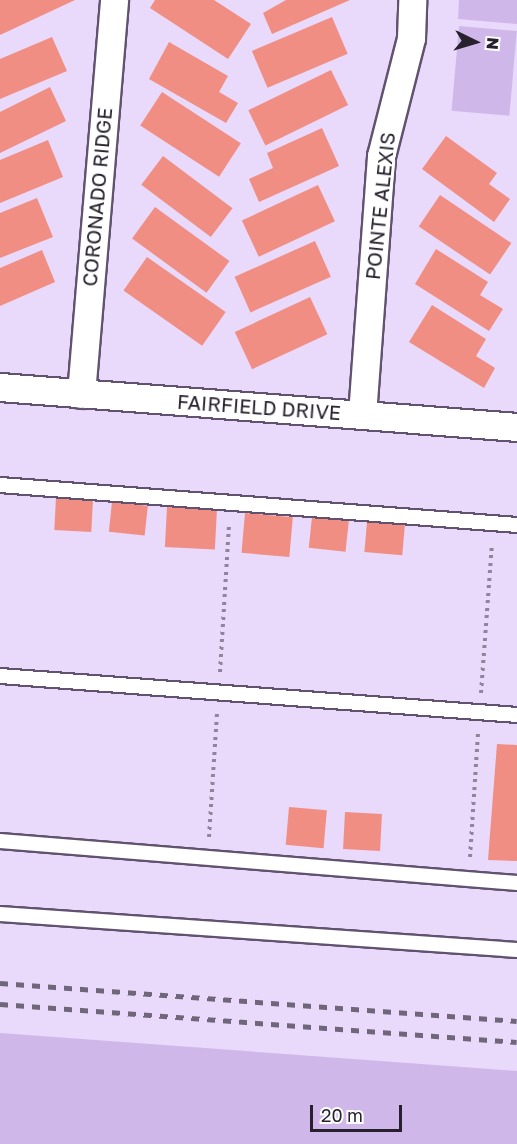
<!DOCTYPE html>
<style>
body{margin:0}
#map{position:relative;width:517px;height:1144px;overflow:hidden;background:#e9d9fa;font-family:"Golos Text",sans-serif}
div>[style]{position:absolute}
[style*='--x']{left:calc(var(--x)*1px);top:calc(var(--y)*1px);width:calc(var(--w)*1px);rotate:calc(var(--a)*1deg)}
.green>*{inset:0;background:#d0b7e9;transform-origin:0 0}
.building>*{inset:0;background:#f08e83;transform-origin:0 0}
.path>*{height:4px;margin-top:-2px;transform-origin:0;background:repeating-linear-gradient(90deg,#8f849b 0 3px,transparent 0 7.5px)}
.roads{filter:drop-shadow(2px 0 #61536f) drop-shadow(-2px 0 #61536f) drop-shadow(0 2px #61536f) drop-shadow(0 -2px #61536f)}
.lane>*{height:14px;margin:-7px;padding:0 7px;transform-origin:7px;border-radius:7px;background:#fff}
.street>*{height:27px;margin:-13.5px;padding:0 13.5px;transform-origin:13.5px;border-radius:13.5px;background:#fff}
.rail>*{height:4.5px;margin-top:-2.25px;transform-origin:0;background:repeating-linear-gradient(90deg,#70667a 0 8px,transparent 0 16px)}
span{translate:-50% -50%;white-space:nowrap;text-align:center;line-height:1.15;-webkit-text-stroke:6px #fff;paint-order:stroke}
.street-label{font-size:20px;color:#27212d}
.north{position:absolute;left:445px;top:12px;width:60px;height:60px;-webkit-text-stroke:4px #fff;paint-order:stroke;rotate:95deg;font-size:16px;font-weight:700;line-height:24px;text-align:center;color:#27212d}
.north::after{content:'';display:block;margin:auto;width:21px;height:27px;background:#27212d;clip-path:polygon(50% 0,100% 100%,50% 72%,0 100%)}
.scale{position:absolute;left:310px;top:1105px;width:92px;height:27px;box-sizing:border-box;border:3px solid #27212d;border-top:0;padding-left:8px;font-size:18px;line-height:21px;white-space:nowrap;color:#27212d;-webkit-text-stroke:4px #fff;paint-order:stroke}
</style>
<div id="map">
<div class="green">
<div style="clip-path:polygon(459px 0,517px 0,517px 24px,458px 19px)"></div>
<div style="left:459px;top:26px;width:58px;height:85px;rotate:5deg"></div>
<div style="clip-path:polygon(0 1033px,517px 1071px,517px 1144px,0 1144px)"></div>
</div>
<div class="building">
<div style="clip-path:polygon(0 0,75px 0,0 35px)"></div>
<div style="clip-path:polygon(155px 0,214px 0,251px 24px,228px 59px,150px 8px)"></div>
<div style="clip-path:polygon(350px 0,272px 34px,263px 13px,286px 0)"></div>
<div style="left:332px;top:17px;width:40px;height:87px;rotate:67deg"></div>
<div style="clip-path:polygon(52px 37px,67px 71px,0 99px,0 59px)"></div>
<div style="clip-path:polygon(169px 42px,228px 76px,219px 92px,238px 103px,226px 123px,149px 79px)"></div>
<div style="left:331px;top:70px;width:39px;height:92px;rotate:64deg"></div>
<div style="clip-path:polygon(50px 87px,66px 121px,0 153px,0 112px)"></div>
<div style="left:162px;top:92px;width:94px;height:40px;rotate:33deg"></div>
<div style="clip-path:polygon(322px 128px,339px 166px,259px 202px,249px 179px,273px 168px,267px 153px)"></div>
<div style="clip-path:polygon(446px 136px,497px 173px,489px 184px,510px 199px,494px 222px,422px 169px)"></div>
<div style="clip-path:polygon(48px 140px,63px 177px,0 203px,0 160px)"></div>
<div style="left:163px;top:156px;width:87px;height:36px;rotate:37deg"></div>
<div style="left:318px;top:185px;width:40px;height:84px;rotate:65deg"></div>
<div style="left:440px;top:195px;width:86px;height:38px;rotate:34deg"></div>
<div style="clip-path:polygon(37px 198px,53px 237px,0 258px,0 213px)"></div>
<div style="left:155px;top:207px;width:92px;height:39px;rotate:36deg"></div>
<div style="left:315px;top:241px;width:39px;height:88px;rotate:66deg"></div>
<div style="clip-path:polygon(436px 249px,488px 282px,480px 295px,503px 309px,489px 331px,415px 284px)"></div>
<div style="clip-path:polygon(42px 250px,55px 282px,0 306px,0 268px)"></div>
<div style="left:147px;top:257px;width:96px;height:41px;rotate:35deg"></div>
<div style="left:310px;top:297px;width:41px;height:83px;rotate:65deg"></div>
<div style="clip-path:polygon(432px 305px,486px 339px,476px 356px,495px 368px,484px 388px,409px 342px)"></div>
<div style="left:56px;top:498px;width:37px;height:32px;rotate:3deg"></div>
<div style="left:112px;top:502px;width:36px;height:30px;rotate:6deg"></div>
<div style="left:167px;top:507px;width:50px;height:40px;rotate:3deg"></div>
<div style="left:245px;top:513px;width:48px;height:40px;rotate:5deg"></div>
<div style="left:312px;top:517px;width:37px;height:31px;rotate:6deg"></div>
<div style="left:367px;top:522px;width:38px;height:30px;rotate:5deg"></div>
<div style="clip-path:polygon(497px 744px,517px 745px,517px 861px,488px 860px)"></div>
<div style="left:289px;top:807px;width:38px;height:38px;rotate:5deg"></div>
<div style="left:345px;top:812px;width:37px;height:37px;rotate:3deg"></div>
</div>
<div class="path">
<div style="--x:220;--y:672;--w:148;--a:-86.5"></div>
<div style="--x:481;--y:693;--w:149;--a:-85.8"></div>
<div style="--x:209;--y:837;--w:125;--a:-86.3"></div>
<div style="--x:470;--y:857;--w:124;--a:-86.3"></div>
</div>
<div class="roads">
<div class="lane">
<div style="--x:0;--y:485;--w:519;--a:4.42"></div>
<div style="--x:0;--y:676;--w:518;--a:4.31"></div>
<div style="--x:0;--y:841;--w:519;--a:4.64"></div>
<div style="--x:0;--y:914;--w:518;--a:3.98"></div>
</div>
<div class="street">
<div style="--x:0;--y:387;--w:519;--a:4.42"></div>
<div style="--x:81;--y:394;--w:395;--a:-85.2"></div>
<div style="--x:362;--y:415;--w:260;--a:-85.8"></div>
<div style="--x:381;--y:156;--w:122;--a:-75.7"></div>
<div style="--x:411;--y:38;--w:38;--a:-88"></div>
</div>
</div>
<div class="rail">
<div style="--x:0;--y:983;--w:518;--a:4.2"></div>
<div style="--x:0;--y:1004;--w:518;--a:4.2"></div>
</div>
<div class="street-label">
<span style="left:97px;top:197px;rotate:-85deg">CORONADO RIDGE</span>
<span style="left:380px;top:206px;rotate:-84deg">POINTE ALEXIS</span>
<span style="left:259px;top:407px;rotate:4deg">FAIRFIELD DRIVE</span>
</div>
<div class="north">N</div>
<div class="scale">20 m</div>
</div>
